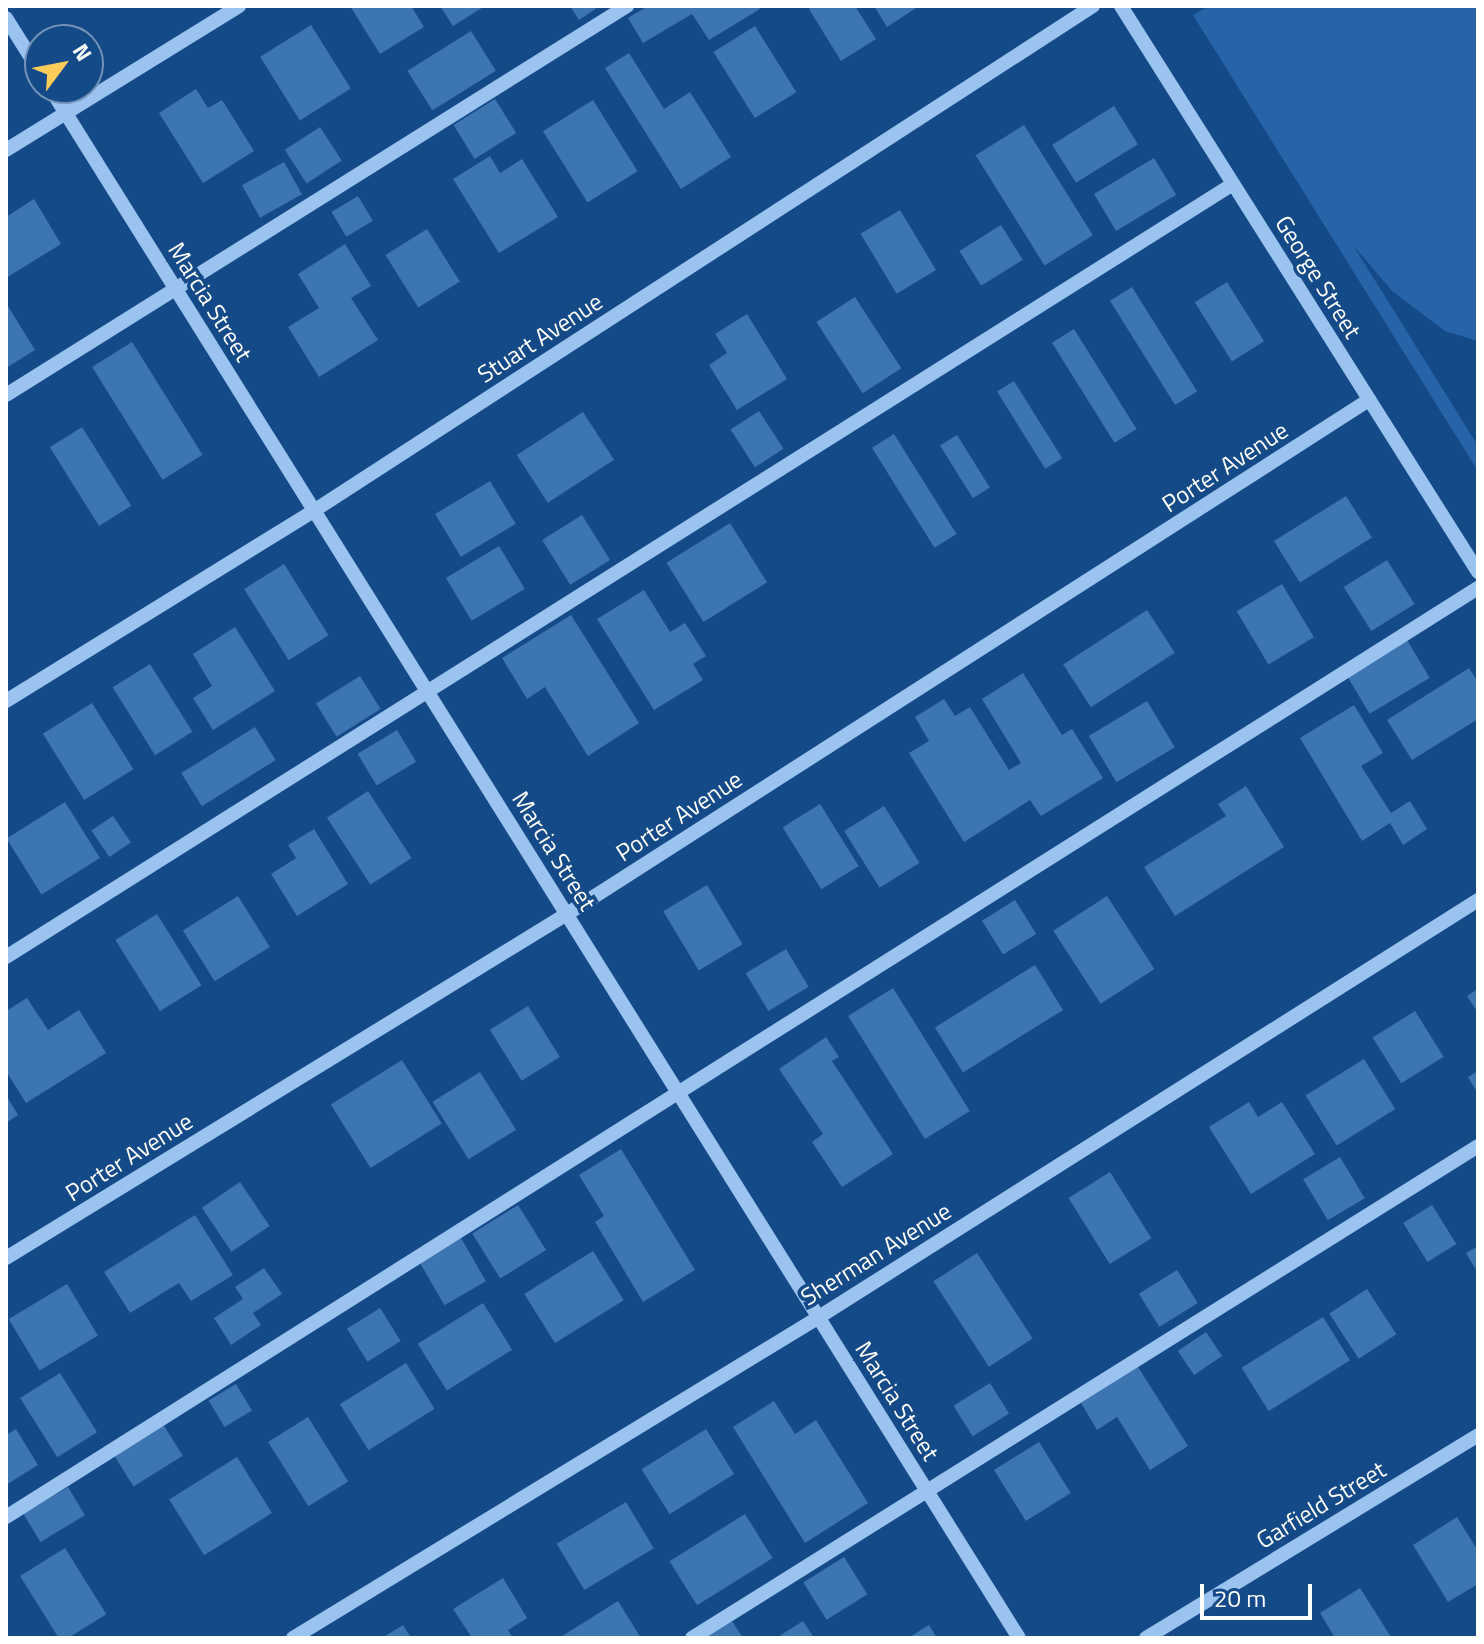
<!DOCTYPE html>
<style>
body{margin:0}
#map{position:relative;width:1484px;height:1644px;overflow:hidden;background:#154a88;font-family:"Titillium Web",sans-serif}
div>[style]{position:absolute}
[style*='--x']{left:calc(var(--x)*1px);top:calc(var(--y)*1px);width:calc(var(--w)*1px);rotate:calc(var(--a)*1deg)}
.green>*{inset:0;background:#2764a7}
.building>*{inset:0;background:#3d74b2;transform-origin:0 0}
.minor>*{height:14px;margin:-7px;padding:0 7px;transform-origin:7px;border-radius:7px;background:#9bc3ef}
span{translate:-50% -50%;white-space:nowrap;text-align:center;line-height:1.15;-webkit-text-stroke:7px #154a88;paint-order:stroke}
.street-label{font-size:24px;color:#fff}
.frame{position:absolute;inset:0;border:8px solid #fff;pointer-events:none}
.north{position:absolute;left:24px;top:24px;width:80px;height:80px;box-sizing:border-box;background:#154a88;border:2px solid #7392b8;border-radius:50%;rotate:58deg;font-size:22px;font-weight:700;line-height:32px;text-align:center;color:#fff}
.north::after{content:'';display:block;margin:auto;width:28px;height:36px;background:#ffcb59;clip-path:polygon(50% 0,100% 100%,50% 72%,0 100%)}
.scale{position:absolute;left:1200px;top:1584px;width:112px;height:36px;box-sizing:border-box;border:4px solid #fff;border-top:0;padding-left:10px;font-size:24px;line-height:28px;white-space:nowrap;color:#fff;-webkit-text-stroke:6px #154a88;paint-order:stroke}
</style>
<div id="map">
<div class="green">
<div style="clip-path:polygon(1209px 6px,1478px 6px,1478px 341px,1445px 331px,1392px 291px,1353px 245px,1478px 446px,1478px 471px,1193px 15px)"></div>
</div>
<div class="building">
<div style="clip-path:polygon(350px 6px,411px 6px,424px 27px,380px 54px)"></div>
<div style="clip-path:polygon(440px 6px,485px 6px,453px 26px)"></div>
<div style="clip-path:polygon(570px 6px,600px 6px,579px 20px)"></div>
<div style="clip-path:polygon(648px 6px,758px 6px,760px 9px,709px 40px,692px 14px,643px 43px,628px 18px)"></div>
<div style="clip-path:polygon(814px 6px,855px 6px,876px 39px,841px 61px,809px 9px)"></div>
<div style="clip-path:polygon(874px 6px,919px 6px,887px 27px)"></div>
<div style="left:311px;top:25px;width:75px;height:60px;rotate:58deg"></div>
<div style="left:755px;top:26px;width:78px;height:49px;rotate:58deg"></div>
<div style="left:471px;top:31px;width:47px;height:75px;rotate:58deg"></div>
<div style="clip-path:polygon(629px 53px,664px 109px,690px 92px,731px 157px,681px 189px,605px 68px)"></div>
<div style="clip-path:polygon(196px 89px,208px 108px,222px 100px,254px 151px,203px 183px,159px 113px)"></div>
<div style="left:495px;top:99px;width:40px;height:49px;rotate:58deg"></div>
<div style="left:593px;top:100px;width:84px;height:59px;rotate:58deg"></div>
<div style="left:1114px;top:106px;width:45px;height:73px;rotate:58deg"></div>
<div style="left:1024px;top:125px;width:130px;height:57px;rotate:58deg"></div>
<div style="left:320px;top:127px;width:40px;height:42px;rotate:57deg"></div>
<div style="clip-path:polygon(490px 156px,500px 173px,522px 159px,558px 217px,499px 253px,453px 179px)"></div>
<div style="left:1154px;top:158px;width:43px;height:70px;rotate:59deg"></div>
<div style="left:284px;top:162px;width:37px;height:48px;rotate:61deg"></div>
<div style="left:358px;top:196px;width:29px;height:31px;rotate:59deg"></div>
<div style="clip-path:polygon(34px 199px,61px 244px,6px 278px,6px 217px)"></div>
<div style="left:900px;top:210px;width:70px;height:46px;rotate:59deg"></div>
<div style="left:1001px;top:225px;width:41px;height:49px;rotate:58deg"></div>
<div style="left:427px;top:229px;width:62px;height:49px;rotate:58deg"></div>
<div style="clip-path:polygon(345px 244px,371px 286px,351px 298px,378px 340px,319px 377px,288px 327px,319px 308px,298px 274px)"></div>
<div style="left:1227px;top:282px;width:70px;height:38px;rotate:58deg"></div>
<div style="left:1132px;top:287px;width:123px;height:26px;rotate:58deg"></div>
<div style="left:855px;top:297px;width:85px;height:46px;rotate:57deg"></div>
<div style="clip-path:polygon(6px 303px,35px 350px,6px 368px)"></div>
<div style="clip-path:polygon(747px 314px,787px 379px,737px 410px,709px 365px,727px 353px,715px 334px)"></div>
<div style="left:1074px;top:329px;width:118px;height:26px;rotate:58deg"></div>
<div style="left:132px;top:342px;width:133px;height:47px;rotate:58deg"></div>
<div style="left:1014px;top:381px;width:91px;height:20px;rotate:58deg"></div>
<div style="left:759px;top:411px;width:45px;height:34px;rotate:57deg"></div>
<div style="left:583px;top:412px;width:57px;height:79px;rotate:57deg"></div>
<div style="left:82px;top:427px;width:93px;height:38px;rotate:58deg"></div>
<div style="left:894px;top:434px;width:118px;height:26px;rotate:58deg"></div>
<div style="left:957px;top:435px;width:62px;height:20px;rotate:58deg"></div>
<div style="left:490px;top:481px;width:50px;height:64px;rotate:59deg"></div>
<div style="left:1346px;top:496px;width:49px;height:85px;rotate:58deg"></div>
<div style="left:582px;top:515px;width:53px;height:47px;rotate:58deg"></div>
<div style="left:730px;top:523px;width:70px;height:75px;rotate:58deg"></div>
<div style="left:499px;top:546px;width:50px;height:62px;rotate:59deg"></div>
<div style="left:1387px;top:560px;width:52px;height:51px;rotate:58deg"></div>
<div style="left:284px;top:564px;width:84px;height:47px;rotate:58deg"></div>
<div style="left:1282px;top:584px;width:62px;height:53px;rotate:59deg"></div>
<div style="clip-path:polygon(644px 590px,670px 632px,685px 623px,706px 656px,693px 664px,703px 680px,654px 710px,597px 619px)"></div>
<div style="left:1147px;top:610px;width:51px;height:100px;rotate:57deg"></div>
<div style="clip-path:polygon(571px 615px,639px 723px,588px 756px,545px 687px,527px 699px,502px 658px)"></div>
<div style="clip-path:polygon(235px 627px,275px 691px,213px 730px,193px 698px,212px 686px,193px 654px)"></div>
<div style="left:1407px;top:640px;width:44px;height:70px;rotate:59deg"></div>
<div style="left:150px;top:664px;width:80px;height:44px;rotate:58deg"></div>
<div style="clip-path:polygon(1469px 668px,1478px 682px,1478px 719px,1412px 760px,1387px 720px)"></div>
<div style="clip-path:polygon(1023px 673px,1062px 735px,1072px 729px,1103px 778px,1041px 816px,1030px 800px,964px 842px,909px 753px,929px 741px,915px 717px,944px 699px,955px 716px,970px 707px,1009px 770px,1021px 763px,982px 699px)"></div>
<div style="left:360px;top:676px;width:39px;height:52px;rotate:58deg"></div>
<div style="left:1147px;top:701px;width:54px;height:68px;rotate:59deg"></div>
<div style="left:92px;top:703px;width:78px;height:58px;rotate:58deg"></div>
<div style="clip-path:polygon(1354px 705px,1383px 753px,1361px 766px,1391px 813px,1410px 801px,1427px 829px,1403px 845px,1390px 823px,1362px 841px,1300px 738px)"></div>
<div style="left:255px;top:727px;width:39px;height:87px;rotate:58deg"></div>
<div style="left:397px;top:730px;width:37px;height:46px;rotate:59deg"></div>
<div style="clip-path:polygon(1246px 786px,1284px 847px,1175px 916px,1144px 867px,1226px 816px,1218px 804px)"></div>
<div style="left:368px;top:791px;width:80px;height:49px;rotate:57deg"></div>
<div style="left:65px;top:802px;width:66px;height:69px;rotate:58deg"></div>
<div style="left:820px;top:804px;width:73px;height:44px;rotate:58deg"></div>
<div style="left:884px;top:806px;width:67px;height:47px;rotate:58deg"></div>
<div style="left:113px;top:816px;width:32px;height:26px;rotate:56deg"></div>
<div style="clip-path:polygon(314px 829px,348px 884px,297px 916px,271px 874px,296px 858px,288px 845px)"></div>
<div style="left:707px;top:885px;width:69px;height:51px;rotate:59deg"></div>
<div style="left:238px;top:896px;width:60px;height:65px;rotate:58deg"></div>
<div style="left:1107px;top:896px;width:87px;height:64px;rotate:57deg"></div>
<div style="left:1015px;top:900px;width:40px;height:39px;rotate:58deg"></div>
<div style="left:157px;top:914px;width:84px;height:49px;rotate:58deg"></div>
<div style="left:786px;top:949px;width:44px;height:47px;rotate:59deg"></div>
<div style="left:1035px;top:965px;width:53px;height:118px;rotate:58deg"></div>
<div style="left:893px;top:988px;width:145px;height:53px;rotate:58deg"></div>
<div style="clip-path:polygon(1478px 989px,1478px 1013px,1467px 996px)"></div>
<div style="clip-path:polygon(27px 998px,48px 1030px,79px 1010px,106px 1053px,26px 1103px,6px 1071px,6px 1011px)"></div>
<div style="left:528px;top:1006px;width:60px;height:45px;rotate:58deg"></div>
<div style="left:1415px;top:1011px;width:54px;height:50px;rotate:58deg"></div>
<div style="clip-path:polygon(826px 1037px,839px 1057px,832px 1061px,893px 1154px,842px 1187px,812px 1142px,823px 1134px,779px 1069px)"></div>
<div style="left:1364px;top:1059px;width:59px;height:69px;rotate:58deg"></div>
<div style="left:402px;top:1060px;width:75px;height:84px;rotate:58deg"></div>
<div style="clip-path:polygon(1478px 1071px,1478px 1094px,1468px 1077px)"></div>
<div style="left:480px;top:1072px;width:68px;height:56px;rotate:58deg"></div>
<div style="clip-path:polygon(6px 1095px,18px 1115px,6px 1123px)"></div>
<div style="clip-path:polygon(1249px 1102px,1258px 1117px,1282px 1102px,1315px 1154px,1251px 1194px,1209px 1127px)"></div>
<div style="clip-path:polygon(621px 1149px,695px 1270px,643px 1302px,595px 1222px,604px 1216px,579px 1175px)"></div>
<div style="left:1340px;top:1157px;width:48px;height:43px;rotate:59deg"></div>
<div style="left:1110px;top:1172px;width:78px;height:49px;rotate:58deg"></div>
<div style="left:240px;top:1182px;width:53px;height:46px;rotate:56deg"></div>
<div style="left:518px;top:1205px;width:53px;height:54px;rotate:58deg"></div>
<div style="left:1432px;top:1205px;width:46px;height:34px;rotate:58deg"></div>
<div style="clip-path:polygon(195px 1215px,233px 1275px,191px 1301px,179px 1283px,130px 1313px,104px 1272px)"></div>
<div style="left:461px;top:1238px;width:50px;height:48px;rotate:60deg"></div>
<div style="clip-path:polygon(1478px 1246px,1478px 1273px,1466px 1253px)"></div>
<div style="left:593px;top:1251px;width:58px;height:81px;rotate:58deg"></div>
<div style="left:977px;top:1253px;width:102px;height:52px;rotate:57deg"></div>
<div style="clip-path:polygon(264px 1268px,282px 1294px,253px 1313px,261px 1325px,231px 1345px,214px 1318px,243px 1299px,235px 1287px)"></div>
<div style="left:1177px;top:1270px;width:39px;height:45px;rotate:58deg"></div>
<div style="left:67px;top:1284px;width:60px;height:68px;rotate:59deg"></div>
<div style="left:1367px;top:1289px;width:54px;height:45px;rotate:57deg"></div>
<div style="left:483px;top:1303px;width:55px;height:77px;rotate:58deg"></div>
<div style="left:380px;top:1308px;width:39px;height:39px;rotate:58deg"></div>
<div style="left:1323px;top:1317px;width:51px;height:96px;rotate:58deg"></div>
<div style="left:1206px;top:1332px;width:29px;height:34px;rotate:56deg"></div>
<div style="left:406px;top:1363px;width:54px;height:78px;rotate:58deg"></div>
<div style="clip-path:polygon(1138px 1367px,1188px 1446px,1150px 1470px,1117px 1417px,1097px 1430px,1081px 1403px)"></div>
<div style="left:60px;top:1373px;width:70px;height:47px;rotate:58deg"></div>
<div style="left:990px;top:1383px;width:36px;height:43px;rotate:58deg"></div>
<div style="left:236px;top:1384px;width:31px;height:32px;rotate:59deg"></div>
<div style="clip-path:polygon(774px 1401px,795px 1434px,816px 1420px,868px 1503px,805px 1543px,733px 1427px)"></div>
<div style="left:308px;top:1417px;width:76px;height:47px;rotate:58deg"></div>
<div style="left:161px;top:1421px;width:41px;height:58px;rotate:58deg"></div>
<div style="clip-path:polygon(16px 1429px,38px 1465px,6px 1485px,6px 1435px)"></div>
<div style="left:706px;top:1429px;width:53px;height:76px;rotate:58deg"></div>
<div style="left:1039px;top:1442px;width:60px;height:53px;rotate:58deg"></div>
<div style="left:237px;top:1457px;width:66px;height:80px;rotate:58deg"></div>
<div style="left:68px;top:1487px;width:33px;height:52px;rotate:59deg"></div>
<div style="left:626px;top:1502px;width:54px;height:81px;rotate:59deg"></div>
<div style="left:745px;top:1514px;width:52px;height:89px;rotate:58deg"></div>
<div style="clip-path:polygon(1457px 1517px,1478px 1551px,1478px 1584px,1448px 1602px,1413px 1545px)"></div>
<div style="left:65px;top:1548px;width:78px;height:53px;rotate:58deg"></div>
<div style="left:844px;top:1557px;width:44px;height:48px;rotate:58deg"></div>
<div style="clip-path:polygon(503px 1578px,527px 1618px,508px 1630px,513px 1638px,472px 1638px,453px 1609px)"></div>
<div style="clip-path:polygon(1360px 1588px,1391px 1637px,1389px 1638px,1335px 1638px,1320px 1613px)"></div>
<div style="clip-path:polygon(618px 1601px,641px 1638px,559px 1638px)"></div>
<div style="clip-path:polygon(732px 1621px,743px 1638px,704px 1638px)"></div>
<div style="clip-path:polygon(803px 1621px,814px 1638px,776px 1638px)"></div>
<div style="clip-path:polygon(403px 1625px,411px 1638px,382px 1638px)"></div>
<div style="clip-path:polygon(929px 1625px,937px 1638px,908px 1638px)"></div>
</div>
<div class="minor">
<div style="--x:1121;--y:6;--w:669;--a:57.76"></div>
<div style="--x:6;--y:18;--w:64;--a:57.8"></div>
<div style="--x:50;--y:88;--w:1828;--a:57.99"></div>
<div style="--x:6;--y:150;--w:274;--a:-31.7"></div>
<div style="--x:6;--y:395;--w:733;--a:-32.06"></div>
<div style="--x:6;--y:701;--w:363;--a:-31.7"></div>
<div style="--x:315;--y:510;--w:927;--a:-32.94"></div>
<div style="--x:6;--y:957;--w:1450;--a:-32.21"></div>
<div style="--x:6;--y:1258;--w:658;--a:-31.52"></div>
<div style="--x:567;--y:914;--w:953;--a:-32.66"></div>
<div style="--x:6;--y:1517;--w:1741;--a:-32.26"></div>
<div style="--x:293;--y:1638;--w:616;--a:-31.39"></div>
<div style="--x:819;--y:1317;--w:780;--a:-32.32"></div>
<div style="--x:692;--y:1638;--w:927;--a:-32.04"></div>
<div style="--x:1146;--y:1638;--w:389;--a:-31.4"></div>
</div>
<div class="street-label">
<span style="left:1318px;top:277px;rotate:58deg">George Street</span>
<span style="left:210px;top:302px;rotate:58deg">Marcia Street</span>
<span style="left:540px;top:338px;rotate:-33deg">Stuart Avenue</span>
<span style="left:1225px;top:467px;rotate:-33deg">Porter Avenue</span>
<span style="left:679px;top:816px;rotate:-33deg">Porter Avenue</span>
<span style="left:554px;top:851px;rotate:58deg">Marcia Street</span>
<span style="left:129px;top:1157px;rotate:-32deg">Porter Avenue</span>
<span style="left:876px;top:1254px;rotate:-32deg">Sherman Avenue</span>
<span style="left:897px;top:1401px;rotate:58deg">Marcia Street</span>
<span style="left:1321px;top:1505px;rotate:-31deg">Garfield Street</span>
</div>
<div class="frame"></div>
<div class="north">N</div>
<div class="scale">20 m</div>
</div>
